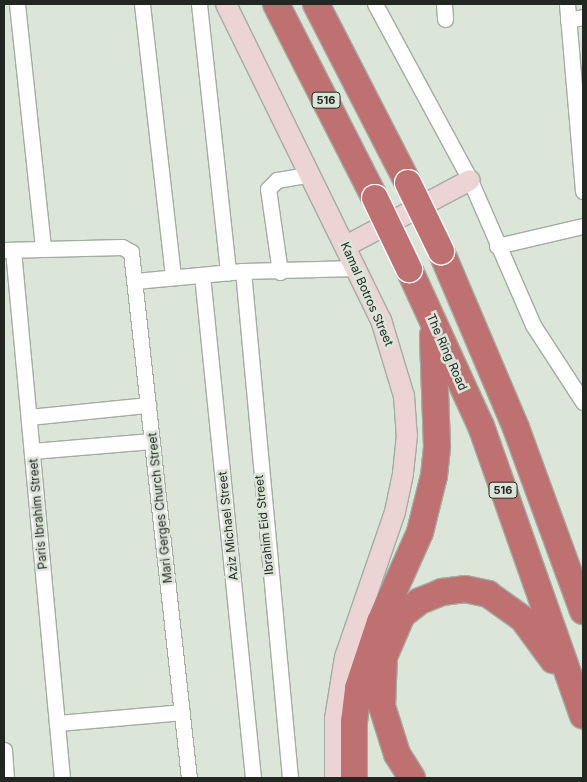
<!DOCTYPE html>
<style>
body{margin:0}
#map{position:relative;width:587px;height:782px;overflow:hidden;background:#dbe6d9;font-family:Inter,sans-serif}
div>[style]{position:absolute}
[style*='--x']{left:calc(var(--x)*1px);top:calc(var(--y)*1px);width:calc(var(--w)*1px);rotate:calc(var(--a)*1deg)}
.roads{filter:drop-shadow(1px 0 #a2ada0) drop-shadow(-1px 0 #a2ada0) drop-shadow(0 1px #a2ada0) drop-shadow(0 -1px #a2ada0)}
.street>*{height:15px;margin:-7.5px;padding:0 7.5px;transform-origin:7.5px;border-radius:7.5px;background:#fff}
.secondary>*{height:20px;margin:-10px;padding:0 10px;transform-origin:10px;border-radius:10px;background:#ecd4d4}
.highway>*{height:26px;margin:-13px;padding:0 13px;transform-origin:13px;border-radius:13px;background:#bf7171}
.bridges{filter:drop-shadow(1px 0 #fff) drop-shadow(-1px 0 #fff) drop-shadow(0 1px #fff) drop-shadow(0 -1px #fff)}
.highway-bridge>*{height:26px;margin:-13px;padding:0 13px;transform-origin:13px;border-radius:13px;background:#bf7171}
span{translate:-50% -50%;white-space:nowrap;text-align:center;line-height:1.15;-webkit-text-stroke:5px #dbe6d9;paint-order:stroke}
.shield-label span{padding:1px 4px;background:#dbe6d9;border:1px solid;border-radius:4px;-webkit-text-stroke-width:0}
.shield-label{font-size:11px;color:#232722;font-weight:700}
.street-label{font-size:12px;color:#232722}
.frame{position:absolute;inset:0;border:5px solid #232722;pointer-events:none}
</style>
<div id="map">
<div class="roads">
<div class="street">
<div style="--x:17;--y:4;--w:246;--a:83.9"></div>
<div style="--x:142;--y:4;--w:275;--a:83.5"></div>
<div style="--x:199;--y:4;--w:270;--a:83.8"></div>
<div style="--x:375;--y:4;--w:200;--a:61.6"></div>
<div style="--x:470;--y:180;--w:158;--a:66.5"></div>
<div style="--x:533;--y:325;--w:92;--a:57"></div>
<div style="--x:444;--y:4;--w:15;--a:86"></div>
<div style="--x:567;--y:4;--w:188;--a:85.1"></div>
<div style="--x:568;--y:20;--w:15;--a:-11"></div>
<div style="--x:497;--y:246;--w:88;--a:-13.1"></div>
<div style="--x:4;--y:250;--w:118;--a:-1.5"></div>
<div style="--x:122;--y:247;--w:10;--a:29"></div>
<div style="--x:131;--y:252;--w:529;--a:83.71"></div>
<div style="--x:13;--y:250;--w:530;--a:84.7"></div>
<div style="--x:243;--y:271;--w:509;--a:84.7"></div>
<div style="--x:280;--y:272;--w:84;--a:-98.2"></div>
<div style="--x:268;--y:189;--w:13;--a:-45"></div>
<div style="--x:277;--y:180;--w:34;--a:-10"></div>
<div style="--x:202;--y:275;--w:506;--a:84.21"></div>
<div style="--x:135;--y:281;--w:108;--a:-5.3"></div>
<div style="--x:243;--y:271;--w:113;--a:-1.5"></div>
<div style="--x:29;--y:417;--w:120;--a:-5.8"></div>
<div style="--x:32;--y:451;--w:120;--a:-4.8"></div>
<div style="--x:57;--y:723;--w:125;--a:-5"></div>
<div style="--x:4;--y:750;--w:28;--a:86"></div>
</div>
<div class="secondary">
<div style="--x:226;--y:4;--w:352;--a:63.9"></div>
<div style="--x:381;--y:320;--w:79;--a:73.2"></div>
<div style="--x:404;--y:396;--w:39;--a:86"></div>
<div style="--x:407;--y:435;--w:39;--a:96"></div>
<div style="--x:403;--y:474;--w:39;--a:102"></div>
<div style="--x:395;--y:512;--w:153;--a:109"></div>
<div style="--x:345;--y:657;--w:63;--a:99.2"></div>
<div style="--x:335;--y:719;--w:59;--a:90"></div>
<div style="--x:346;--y:246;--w:140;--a:-28"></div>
</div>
<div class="highway">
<div style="--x:276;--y:4;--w:218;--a:63"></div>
<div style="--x:316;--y:4;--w:201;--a:62.8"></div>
<div style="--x:441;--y:251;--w:192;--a:67"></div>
<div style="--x:516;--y:428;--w:195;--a:69.9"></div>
<div style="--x:409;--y:269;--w:173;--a:65.4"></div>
<div style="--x:481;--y:426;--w:307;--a:70.6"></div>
<div style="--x:354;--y:778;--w:56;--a:-90"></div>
<div style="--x:354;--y:722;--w:34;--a:-83"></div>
<div style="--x:358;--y:688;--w:70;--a:-71.6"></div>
<div style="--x:380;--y:622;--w:98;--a:-66"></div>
<div style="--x:420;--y:532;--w:58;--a:-76"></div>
<div style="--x:434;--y:476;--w:30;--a:-84"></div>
<div style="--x:437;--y:446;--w:111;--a:-92.1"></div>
<div style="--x:412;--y:778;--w:28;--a:-122"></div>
<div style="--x:397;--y:754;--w:50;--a:-107.4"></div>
<div style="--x:382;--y:706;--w:49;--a:-87.7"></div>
<div style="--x:384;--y:657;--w:46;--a:-66.8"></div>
<div style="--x:402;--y:615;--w:23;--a:-38"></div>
<div style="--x:420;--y:601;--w:24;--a:-22"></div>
<div style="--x:442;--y:592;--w:23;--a:-7"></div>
<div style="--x:465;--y:589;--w:24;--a:12"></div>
<div style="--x:488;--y:594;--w:43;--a:35.5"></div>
<div style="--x:523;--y:619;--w:51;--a:53.8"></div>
</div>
</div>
<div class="bridges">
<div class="highway-bridge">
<div style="--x:408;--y:183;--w:76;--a:64.1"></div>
<div style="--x:375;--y:198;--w:79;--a:64.4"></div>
</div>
</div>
<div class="shield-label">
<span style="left:326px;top:100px">516</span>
<span style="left:503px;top:490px">516</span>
</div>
<div class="street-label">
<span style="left:367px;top:294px;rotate:66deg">Kamal Botros Street</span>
<span style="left:447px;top:352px;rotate:66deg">The Ring Road</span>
<span style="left:160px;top:508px;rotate:-96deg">Mari Gerges Church Street</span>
<span style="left:38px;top:514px;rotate:-95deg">Paris Ibrahim Street</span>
<span style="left:264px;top:525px;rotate:-96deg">Ibrahim Eid Street</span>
<span style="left:228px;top:526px;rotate:-96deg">Aziz Michael Street</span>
</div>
<div class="frame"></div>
</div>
